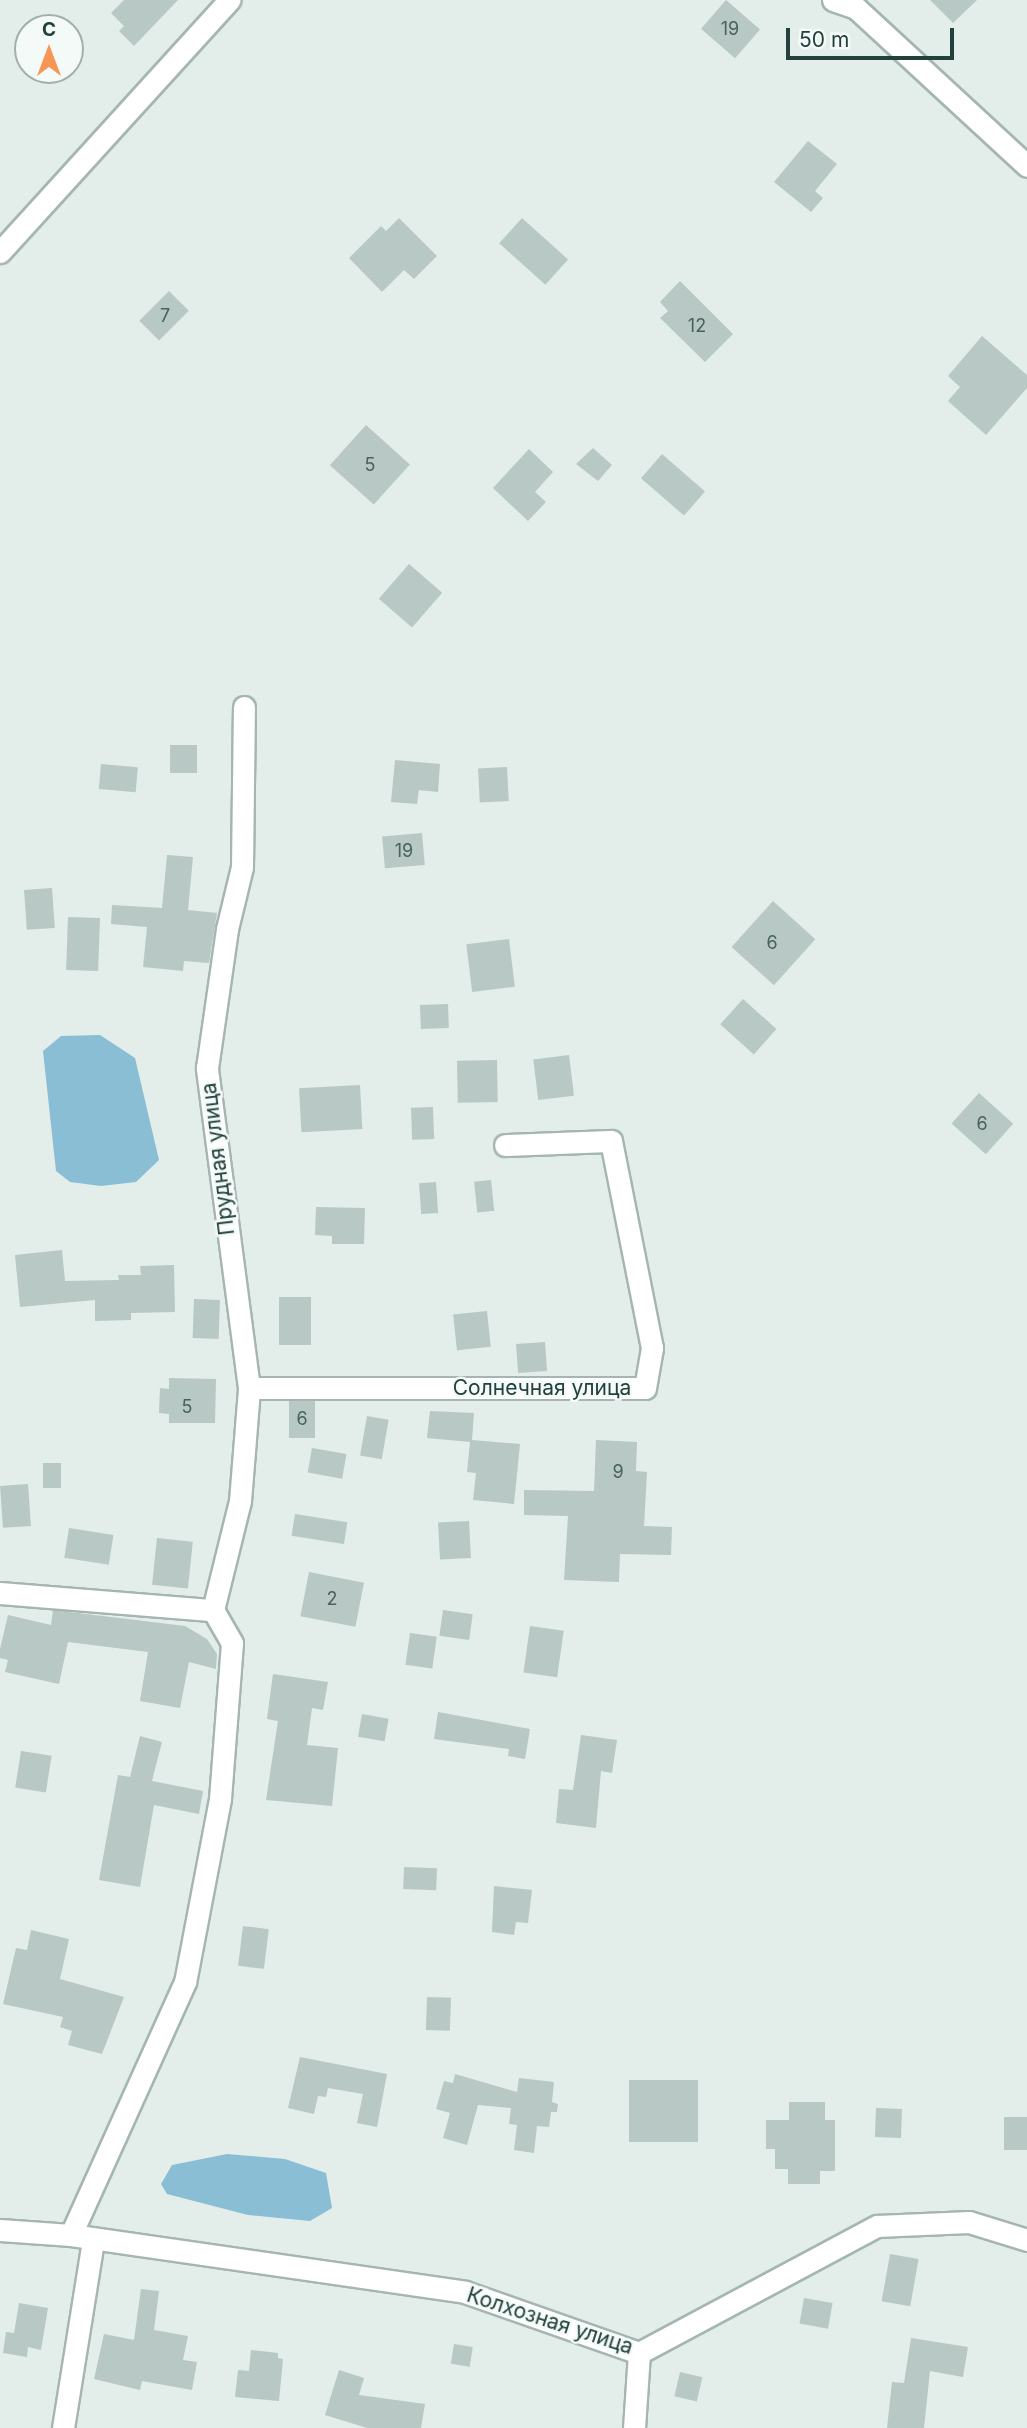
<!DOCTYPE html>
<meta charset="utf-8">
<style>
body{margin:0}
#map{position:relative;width:1027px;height:2428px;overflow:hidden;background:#e3edea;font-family:Inter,sans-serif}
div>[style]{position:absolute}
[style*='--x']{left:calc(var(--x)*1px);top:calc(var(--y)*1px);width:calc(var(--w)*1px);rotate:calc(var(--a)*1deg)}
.water>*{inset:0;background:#89bed4}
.building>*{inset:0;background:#b8c8c4;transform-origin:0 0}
.roads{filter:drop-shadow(2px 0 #a5b6b2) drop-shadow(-2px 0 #a5b6b2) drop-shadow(0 2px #a5b6b2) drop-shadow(0 -2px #a5b6b2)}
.street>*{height:21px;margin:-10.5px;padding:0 10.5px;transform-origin:10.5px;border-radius:10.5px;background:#fff}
span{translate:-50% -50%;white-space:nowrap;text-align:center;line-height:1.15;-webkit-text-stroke:5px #f4faf7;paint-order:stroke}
.number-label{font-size:18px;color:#48625e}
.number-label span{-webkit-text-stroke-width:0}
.street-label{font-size:21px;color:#22403c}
.north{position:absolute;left:14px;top:14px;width:70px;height:70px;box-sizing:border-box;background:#f4faf7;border:2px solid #a0b0ac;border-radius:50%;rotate:0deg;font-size:19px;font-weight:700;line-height:28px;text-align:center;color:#22403c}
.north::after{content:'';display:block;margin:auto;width:24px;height:32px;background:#f79557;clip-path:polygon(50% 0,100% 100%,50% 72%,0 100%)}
.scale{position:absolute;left:786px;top:28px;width:168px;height:32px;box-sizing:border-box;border:4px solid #22403c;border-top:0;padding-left:9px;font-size:21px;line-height:24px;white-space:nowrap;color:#22403c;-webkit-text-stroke:5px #f4faf7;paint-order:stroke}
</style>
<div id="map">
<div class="water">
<div style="clip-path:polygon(100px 1035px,135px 1058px,159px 1160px,136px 1182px,101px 1186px,70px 1182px,56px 1171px,43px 1051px,61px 1036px)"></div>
<div style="clip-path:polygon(227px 2154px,285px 2159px,326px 2173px,332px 2208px,310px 2221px,248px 2215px,167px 2194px,161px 2184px,172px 2165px)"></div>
</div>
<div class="building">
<div style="clip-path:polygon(124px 0,178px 0,134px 46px,119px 31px,124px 26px,111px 13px)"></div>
<div style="left:726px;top:0;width:45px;height:38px;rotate:41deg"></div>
<div style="clip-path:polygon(930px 0,977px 0,953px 23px)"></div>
<div style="clip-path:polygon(808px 141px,837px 164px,815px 191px,823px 198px,811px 212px,774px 182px)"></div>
<div style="clip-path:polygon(399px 218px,437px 256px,414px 279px,404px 270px,382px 292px,349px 258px,381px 226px,386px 231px)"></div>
<div style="left:522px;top:218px;width:62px;height:34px;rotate:42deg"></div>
<div style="clip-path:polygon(680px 281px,733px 334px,705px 362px,660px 318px,668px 311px,660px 302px)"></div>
<div style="left:169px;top:291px;width:28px;height:42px;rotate:45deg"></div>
<div style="clip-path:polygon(982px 336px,1027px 375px,1027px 388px,986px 435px,948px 401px,960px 387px,948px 376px)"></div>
<div style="left:366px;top:425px;width:59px;height:54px;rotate:42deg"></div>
<div style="clip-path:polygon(593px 448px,612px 465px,598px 481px,576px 464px)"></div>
<div style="clip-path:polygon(529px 449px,553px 472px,535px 492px,546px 502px,528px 521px,493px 488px)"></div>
<div style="left:662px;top:454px;width:57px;height:32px;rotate:41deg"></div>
<div style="left:409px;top:564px;width:44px;height:46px;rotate:41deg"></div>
<div style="left:170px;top:745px;width:27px;height:28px"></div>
<div style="clip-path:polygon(395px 760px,440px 764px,438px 792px,419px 790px,417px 804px,391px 802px)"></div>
<div style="left:101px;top:764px;width:37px;height:25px;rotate:5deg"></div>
<div style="left:507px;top:767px;width:34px;height:29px;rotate:87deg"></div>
<div style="left:422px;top:833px;width:32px;height:40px;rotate:85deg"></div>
<div style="clip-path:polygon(167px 855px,193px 857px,188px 910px,217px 913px,209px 963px,184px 961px,183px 971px,143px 967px,147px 927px,111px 924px,112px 905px,162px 908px)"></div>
<div style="left:52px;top:888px;width:40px;height:28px;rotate:86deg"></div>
<div style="left:773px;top:901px;width:57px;height:62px;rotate:42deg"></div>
<div style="left:68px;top:917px;width:32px;height:53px;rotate:2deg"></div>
<div style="left:509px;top:939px;width:48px;height:43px;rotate:83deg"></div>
<div style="left:743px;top:999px;width:45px;height:34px;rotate:42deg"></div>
<div style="left:448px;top:1004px;width:24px;height:28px;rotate:88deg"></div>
<div style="left:569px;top:1055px;width:41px;height:36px;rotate:83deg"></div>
<div style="left:497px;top:1060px;width:42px;height:40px;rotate:89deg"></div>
<div style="left:360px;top:1085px;width:44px;height:61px;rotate:87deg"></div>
<div style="left:979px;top:1093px;width:46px;height:41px;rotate:42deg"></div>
<div style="left:433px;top:1107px;width:32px;height:22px;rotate:88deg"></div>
<div style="left:491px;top:1180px;width:31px;height:17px;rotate:84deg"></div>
<div style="left:436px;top:1182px;width:31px;height:17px;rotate:86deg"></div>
<div style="clip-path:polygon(316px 1207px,365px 1208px,364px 1244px,332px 1244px,332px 1236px,315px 1235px)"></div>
<div style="clip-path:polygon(62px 1250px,65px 1281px,119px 1280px,118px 1275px,141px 1275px,140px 1266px,174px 1265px,175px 1312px,131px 1313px,131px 1320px,95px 1321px,95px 1300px,20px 1307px,15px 1255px)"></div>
<div style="left:279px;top:1297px;width:32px;height:48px"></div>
<div style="left:194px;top:1299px;width:26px;height:39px;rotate:2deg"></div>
<div style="left:487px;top:1311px;width:36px;height:34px;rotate:84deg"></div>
<div style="left:545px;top:1342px;width:29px;height:29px;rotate:86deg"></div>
<div style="clip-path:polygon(169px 1378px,216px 1379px,215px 1423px,169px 1423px,169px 1414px,159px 1413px,160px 1388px,169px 1389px)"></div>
<div style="left:289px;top:1401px;width:26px;height:37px"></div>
<div style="clip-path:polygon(430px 1411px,474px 1413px,472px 1440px,520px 1444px,514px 1504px,473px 1500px,476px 1473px,467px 1472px,470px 1442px,427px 1438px)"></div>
<div style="left:367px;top:1416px;width:22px;height:40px;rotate:10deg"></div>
<div style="clip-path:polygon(596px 1440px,637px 1442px,636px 1471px,647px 1472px,644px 1526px,672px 1527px,671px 1555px,620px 1554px,619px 1582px,564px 1580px,568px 1516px,524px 1515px,524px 1490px,594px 1491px)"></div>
<div style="left:312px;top:1448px;width:35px;height:25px;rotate:10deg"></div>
<div style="left:43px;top:1463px;width:18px;height:25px"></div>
<div style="left:28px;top:1484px;width:42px;height:28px;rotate:86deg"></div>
<div style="left:295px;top:1514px;width:53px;height:22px;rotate:9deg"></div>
<div style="left:469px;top:1521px;width:37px;height:31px;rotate:87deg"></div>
<div style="left:69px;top:1528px;width:45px;height:30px;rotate:9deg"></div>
<div style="left:157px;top:1538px;width:36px;height:47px;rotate:6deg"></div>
<div style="left:309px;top:1572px;width:56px;height:45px;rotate:11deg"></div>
<div style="clip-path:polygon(53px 1610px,185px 1626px,207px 1639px,217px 1654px,216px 1669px,189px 1662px,180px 1708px,140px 1701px,148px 1652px,68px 1642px,59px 1684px,5px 1672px,8px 1660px,0 1658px,0 1649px,8px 1615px,51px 1625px)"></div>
<div style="left:443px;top:1610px;width:30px;height:26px;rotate:8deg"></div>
<div style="left:530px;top:1626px;width:34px;height:47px;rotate:8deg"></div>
<div style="left:410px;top:1633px;width:27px;height:32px;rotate:8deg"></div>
<div style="clip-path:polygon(273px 1674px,328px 1682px,323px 1710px,312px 1708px,307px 1745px,338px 1748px,332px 1806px,266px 1800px,278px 1721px,267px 1719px)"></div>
<div style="clip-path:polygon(438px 1712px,530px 1729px,525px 1759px,508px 1756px,509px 1749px,434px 1739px)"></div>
<div style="left:362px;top:1714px;width:27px;height:23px;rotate:10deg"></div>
<div style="clip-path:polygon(581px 1735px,617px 1740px,612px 1773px,601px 1771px,596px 1828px,556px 1823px,559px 1789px,573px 1790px)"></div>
<div style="clip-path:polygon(140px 1736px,162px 1742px,152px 1781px,203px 1791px,199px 1814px,154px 1805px,140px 1887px,99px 1880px,118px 1775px,130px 1777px)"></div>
<div style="left:21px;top:1751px;width:31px;height:37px;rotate:9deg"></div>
<div style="left:404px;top:1867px;width:33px;height:22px;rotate:2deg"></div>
<div style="clip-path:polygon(494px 1886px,532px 1890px,528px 1923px,516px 1922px,514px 1935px,492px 1932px)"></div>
<div style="left:243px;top:1926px;width:26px;height:40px;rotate:7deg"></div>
<div style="clip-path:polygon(31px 1930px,69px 1939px,60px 1979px,124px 1997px,102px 2054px,68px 2045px,72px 2031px,60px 2027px,63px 2017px,3px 2004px,16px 1948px,27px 1950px)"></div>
<div style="left:427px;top:1997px;width:24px;height:33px;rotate:2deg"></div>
<div style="clip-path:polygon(300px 2057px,387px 2074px,377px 2127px,357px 2123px,363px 2094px,328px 2088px,326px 2097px,318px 2096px,314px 2114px,288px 2108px)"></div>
<div style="clip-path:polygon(455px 2074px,517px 2092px,519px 2078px,554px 2082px,552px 2102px,558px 2104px,557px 2112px,551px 2112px,549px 2127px,537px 2126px,534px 2153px,514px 2150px,517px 2125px,509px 2124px,511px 2108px,478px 2105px,467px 2145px,443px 2138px,450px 2113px,436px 2109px,444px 2081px,453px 2083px)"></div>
<div style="left:698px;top:2080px;width:62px;height:69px;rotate:90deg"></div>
<div style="clip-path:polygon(789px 2102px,825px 2102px,825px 2120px,835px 2120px,835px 2171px,820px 2171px,820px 2184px,788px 2184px,788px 2169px,775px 2169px,775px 2149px,766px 2149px,766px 2120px,789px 2120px)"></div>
<div style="left:876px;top:2108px;width:26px;height:29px;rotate:2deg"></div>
<div style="left:1004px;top:2117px;width:23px;height:33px"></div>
<div style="left:890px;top:2254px;width:29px;height:48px;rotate:10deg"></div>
<div style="clip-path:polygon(141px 2289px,159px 2291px,154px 2330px,188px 2336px,183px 2360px,197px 2362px,192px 2390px,142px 2381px,140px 2390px,94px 2379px,104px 2334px,134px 2340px)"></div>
<div style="left:804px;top:2298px;width:29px;height:26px;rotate:10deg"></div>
<div style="clip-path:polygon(19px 2303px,48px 2308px,41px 2350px,28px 2347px,27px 2357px,3px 2353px,6px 2332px,14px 2333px)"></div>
<div style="clip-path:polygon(911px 2338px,968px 2347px,963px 2377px,930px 2371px,924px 2428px,887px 2428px,892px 2382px,904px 2383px)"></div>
<div style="left:454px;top:2344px;width:19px;height:20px;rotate:9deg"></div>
<div style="clip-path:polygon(251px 2350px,278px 2353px,278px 2358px,283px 2359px,279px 2401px,235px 2397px,238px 2370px,249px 2371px)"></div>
<div style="clip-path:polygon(339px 2370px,364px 2378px,359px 2395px,425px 2404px,421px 2428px,367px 2428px,325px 2415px)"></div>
<div style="left:680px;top:2372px;width:23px;height:25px;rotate:13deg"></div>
</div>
<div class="roads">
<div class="street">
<div style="--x:833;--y:0;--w:24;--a:19"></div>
<div style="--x:856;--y:8;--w:233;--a:42.7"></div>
<div style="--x:0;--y:252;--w:341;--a:-47.7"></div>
<div style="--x:249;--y:1388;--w:396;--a:0"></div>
<div style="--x:645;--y:1388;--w:41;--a:-80.1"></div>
<div style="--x:652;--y:1348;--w:211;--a:-101.2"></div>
<div style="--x:611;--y:1141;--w:106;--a:177.8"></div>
<div style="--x:0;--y:1593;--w:214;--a:4.6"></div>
<div style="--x:213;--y:1610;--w:38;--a:60"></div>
<div style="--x:232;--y:1643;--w:156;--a:94.4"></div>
<div style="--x:220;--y:1799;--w:186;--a:100.8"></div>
<div style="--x:185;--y:1982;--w:277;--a:114.3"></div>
<div style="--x:213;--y:1610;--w:112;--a:-76.1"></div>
<div style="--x:240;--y:1501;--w:113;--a:-85.4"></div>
<div style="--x:249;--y:1388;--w:323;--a:-97.5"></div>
<div style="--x:207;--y:1068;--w:140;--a:-81.8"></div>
<div style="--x:227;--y:929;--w:64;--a:-76.4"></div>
<div style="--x:242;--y:867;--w:160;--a:-89.3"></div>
<div style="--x:0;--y:2230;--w:71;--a:4"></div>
<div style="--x:71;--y:2235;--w:398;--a:8.2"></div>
<div style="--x:465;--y:2292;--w:184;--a:19.3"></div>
<div style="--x:639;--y:2353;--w:270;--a:-28.1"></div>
<div style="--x:877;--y:2226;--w:92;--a:-2.5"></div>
<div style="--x:969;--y:2222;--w:61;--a:17.2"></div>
<div style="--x:63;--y:2428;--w:190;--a:-80.9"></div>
<div style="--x:634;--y:2428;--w:75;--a:-86.2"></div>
</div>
</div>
<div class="number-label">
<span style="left:730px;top:29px">19</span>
<span style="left:165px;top:316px">7</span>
<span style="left:697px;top:326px">12</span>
<span style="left:370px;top:465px">5</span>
<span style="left:404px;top:851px">19</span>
<span style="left:772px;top:943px">6</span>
<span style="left:982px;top:1124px">6</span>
<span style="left:187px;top:1407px">5</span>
<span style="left:302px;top:1419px">6</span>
<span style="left:618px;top:1472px">9</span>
<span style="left:332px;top:1599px">2</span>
</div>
<div class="street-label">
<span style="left:218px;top:1159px;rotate:-97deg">Прудная улица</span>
<span style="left:542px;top:1388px">Солнечная улица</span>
<span style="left:550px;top:2321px;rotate:18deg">Колхозная улица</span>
</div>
<div class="north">С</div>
<div class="scale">50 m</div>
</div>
